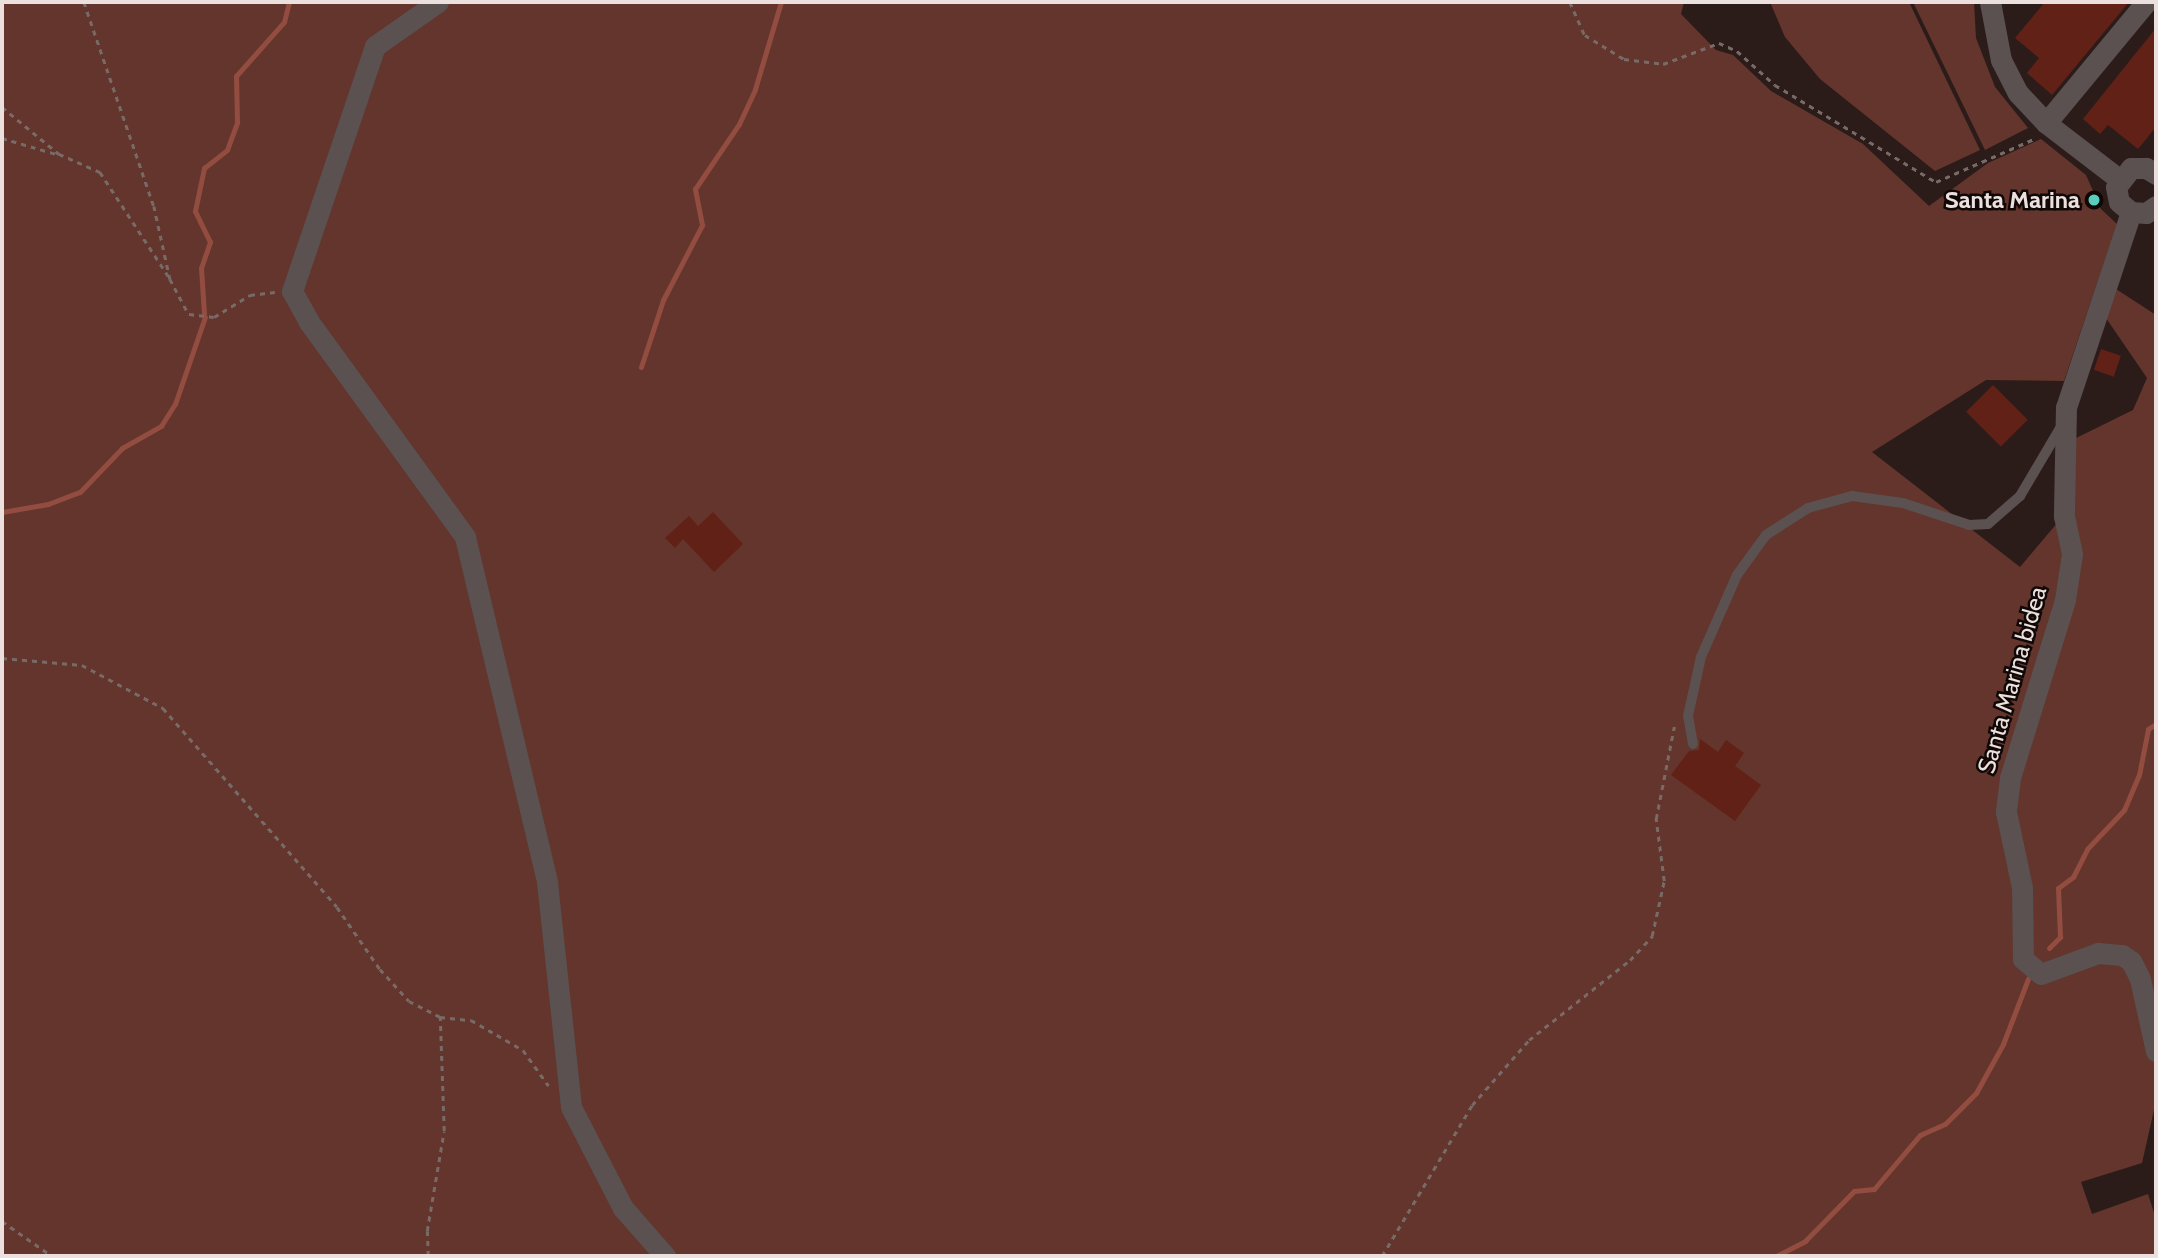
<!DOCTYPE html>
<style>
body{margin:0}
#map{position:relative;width:2158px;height:1258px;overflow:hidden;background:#2c1c19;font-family:Cabin,sans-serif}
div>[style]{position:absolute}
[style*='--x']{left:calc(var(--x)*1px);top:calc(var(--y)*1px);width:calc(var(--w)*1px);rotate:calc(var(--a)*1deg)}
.green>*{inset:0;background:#63352c}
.stream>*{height:5px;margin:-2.5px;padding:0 2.5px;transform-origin:2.5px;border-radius:2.5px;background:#934d40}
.building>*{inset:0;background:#612116;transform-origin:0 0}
.path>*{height:2.5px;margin-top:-1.25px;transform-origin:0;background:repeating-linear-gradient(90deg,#786a67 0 5px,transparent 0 10px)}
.lane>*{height:10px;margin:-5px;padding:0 5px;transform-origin:5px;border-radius:5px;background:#5a5150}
.street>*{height:21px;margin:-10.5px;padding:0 10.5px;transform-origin:10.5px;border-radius:10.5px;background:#5a5150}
.dots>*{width:19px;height:19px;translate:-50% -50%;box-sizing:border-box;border:4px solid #0f0807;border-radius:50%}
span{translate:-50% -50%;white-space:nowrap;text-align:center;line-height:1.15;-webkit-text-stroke:5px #0f0807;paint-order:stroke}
.poi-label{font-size:24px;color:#ece0de;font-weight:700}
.right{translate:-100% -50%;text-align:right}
.street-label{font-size:24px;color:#ece0de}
.frame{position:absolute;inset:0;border:4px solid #ece0de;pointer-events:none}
</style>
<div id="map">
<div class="green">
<div style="clip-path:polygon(2px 2px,1684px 2px,1681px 14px,1716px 50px,1733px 55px,1771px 91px,1863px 144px,1929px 206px,1988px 163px,2041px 139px,2086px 175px,2101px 209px,2117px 224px,2064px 381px,1986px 380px,1872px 452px,2020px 567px,2064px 515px,2070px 441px,2133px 410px,2147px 378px,2106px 318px,2116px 289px,2156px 315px,2156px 1101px,2142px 1163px,2081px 1182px,2092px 1214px,2148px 1194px,2156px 1219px,2156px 1256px,2px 1256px)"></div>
<div style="clip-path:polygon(1770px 2px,1909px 2px,1980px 150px,1935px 171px,1820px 79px,1785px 37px)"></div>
<div style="clip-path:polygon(1913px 2px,1974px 2px,1976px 38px,1995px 87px,2028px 128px,1985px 150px)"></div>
</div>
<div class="stream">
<div style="--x:204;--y:314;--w:46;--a:-93.7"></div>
<div style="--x:201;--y:268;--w:28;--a:-71"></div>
<div style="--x:210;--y:242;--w:34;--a:-116"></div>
<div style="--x:195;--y:211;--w:44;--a:-78.2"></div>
<div style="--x:204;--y:168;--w:29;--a:-38"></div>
<div style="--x:227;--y:150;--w:30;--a:-70"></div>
<div style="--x:237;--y:122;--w:46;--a:-91.2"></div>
<div style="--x:236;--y:76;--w:72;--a:-48.4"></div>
<div style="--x:284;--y:22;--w:21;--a:-76"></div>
<div style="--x:641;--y:367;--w:71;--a:-71.8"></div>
<div style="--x:663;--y:300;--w:85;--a:-62.5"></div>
<div style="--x:702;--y:225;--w:37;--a:-101"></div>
<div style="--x:695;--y:189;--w:78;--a:-55.9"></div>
<div style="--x:739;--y:124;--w:38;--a:-65"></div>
<div style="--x:755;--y:89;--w:91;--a:-73.4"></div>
<div style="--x:2;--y:512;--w:47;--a:-9.9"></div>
<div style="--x:48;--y:504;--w:34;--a:-21"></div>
<div style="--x:80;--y:492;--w:61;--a:-46.3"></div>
<div style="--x:122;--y:448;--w:45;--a:-29.4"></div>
<div style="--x:161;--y:426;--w:26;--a:-58"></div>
<div style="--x:175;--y:404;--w:92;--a:-71"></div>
<div style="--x:2049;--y:948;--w:16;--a:-45"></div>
<div style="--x:2060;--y:937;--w:49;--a:-92.3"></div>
<div style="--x:2058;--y:888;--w:19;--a:-36"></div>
<div style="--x:2073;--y:877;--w:31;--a:-63"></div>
<div style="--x:2087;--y:849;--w:54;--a:-46.5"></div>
<div style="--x:2124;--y:810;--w:38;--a:-67"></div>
<div style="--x:2139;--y:775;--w:47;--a:-78.9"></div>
<div style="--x:2148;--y:729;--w:9;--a:-32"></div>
<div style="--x:1776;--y:1256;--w:33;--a:-27"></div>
<div style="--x:1805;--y:1241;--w:70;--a:-45.6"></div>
<div style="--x:1854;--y:1191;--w:20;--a:-6"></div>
<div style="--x:1874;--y:1189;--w:71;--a:-49.6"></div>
<div style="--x:1920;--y:1135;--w:27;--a:-24"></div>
<div style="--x:1945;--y:1124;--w:44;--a:-45"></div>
<div style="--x:1976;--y:1093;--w:56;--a:-61.1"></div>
<div style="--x:2003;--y:1044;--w:70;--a:-69"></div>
</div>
<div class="building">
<div style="clip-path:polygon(2045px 2px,2129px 2px,2052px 95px,2027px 73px,2039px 58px,2015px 38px)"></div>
<div style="clip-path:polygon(2156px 28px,2156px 127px,2138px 149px,2108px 125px,2100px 134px,2083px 119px)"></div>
<div style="left:2101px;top:349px;width:21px;height:22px;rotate:19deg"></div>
<div style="left:1993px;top:385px;width:49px;height:38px;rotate:45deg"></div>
<div style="clip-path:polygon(713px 512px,743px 544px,714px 572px,683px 539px,675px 548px,665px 538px,689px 516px,698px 526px)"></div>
<div style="clip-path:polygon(1700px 739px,1718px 752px,1726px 740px,1744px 753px,1735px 766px,1761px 785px,1735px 821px,1671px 775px,1689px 751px,1699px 750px)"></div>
</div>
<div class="path">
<div style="--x:84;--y:2;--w:216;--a:71.1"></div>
<div style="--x:154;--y:206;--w:75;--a:77.6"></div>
<div style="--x:170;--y:279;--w:40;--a:62"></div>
<div style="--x:189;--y:314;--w:25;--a:7"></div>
<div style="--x:214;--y:317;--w:42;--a:-31.4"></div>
<div style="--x:250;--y:295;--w:25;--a:-7"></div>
<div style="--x:1570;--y:2;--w:36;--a:66"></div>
<div style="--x:1585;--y:35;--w:46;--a:31.6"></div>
<div style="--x:1624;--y:59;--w:39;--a:7"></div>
<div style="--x:1663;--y:64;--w:60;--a:-20.6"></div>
<div style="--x:1719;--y:43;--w:20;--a:24"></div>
<div style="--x:1737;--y:51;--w:51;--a:41.8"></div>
<div style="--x:1775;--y:85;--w:188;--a:31.1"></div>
<div style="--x:1936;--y:182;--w:109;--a:-23.7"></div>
<div style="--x:2;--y:107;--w:74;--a:39.5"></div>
<div style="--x:59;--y:154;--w:45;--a:23.7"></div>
<div style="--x:100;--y:172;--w:126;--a:56.7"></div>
<div style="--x:2;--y:138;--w:56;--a:16.5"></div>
<div style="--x:2;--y:658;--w:80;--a:5"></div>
<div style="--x:82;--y:665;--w:92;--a:28"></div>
<div style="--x:163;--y:708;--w:264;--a:48.8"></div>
<div style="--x:337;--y:907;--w:75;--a:55.3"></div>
<div style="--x:380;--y:969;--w:43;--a:47.8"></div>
<div style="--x:409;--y:1001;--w:35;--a:27"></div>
<div style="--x:440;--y:1017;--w:31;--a:6"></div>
<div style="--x:471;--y:1020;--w:60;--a:30"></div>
<div style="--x:523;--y:1050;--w:44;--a:54.2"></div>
<div style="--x:2;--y:1221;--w:61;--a:35"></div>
<div style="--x:428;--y:1256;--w:25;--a:-92"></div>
<div style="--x:427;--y:1231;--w:101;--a:-80.4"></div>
<div style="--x:444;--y:1131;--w:114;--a:-92"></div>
<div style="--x:1382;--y:1256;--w:176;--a:-59.2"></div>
<div style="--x:1472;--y:1105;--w:86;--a:-48.8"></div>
<div style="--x:1529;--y:1040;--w:129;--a:-38.4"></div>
<div style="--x:1630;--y:960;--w:33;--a:-47"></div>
<div style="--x:1652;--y:936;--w:56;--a:-77.7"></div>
<div style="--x:1664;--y:881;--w:63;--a:-97.4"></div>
<div style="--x:1656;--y:819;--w:94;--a:-78.9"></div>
</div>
<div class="lane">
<div style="--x:1693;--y:744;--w:28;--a:-100"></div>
<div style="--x:1688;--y:716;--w:60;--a:-77.6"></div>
<div style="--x:1701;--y:657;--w:90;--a:-66.3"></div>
<div style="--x:1737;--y:575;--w:49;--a:-54.1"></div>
<div style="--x:1766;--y:535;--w:50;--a:-32.7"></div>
<div style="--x:1808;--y:508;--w:46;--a:-15.3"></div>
<div style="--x:1852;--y:496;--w:51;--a:7.8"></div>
<div style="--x:1903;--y:503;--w:70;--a:18.4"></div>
<div style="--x:1969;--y:525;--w:19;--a:-3"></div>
<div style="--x:1988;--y:524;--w:43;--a:-41.2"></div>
<div style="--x:2020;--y:496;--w:82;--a:-59.4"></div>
</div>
<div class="street">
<div style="--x:438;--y:2;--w:77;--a:145.1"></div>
<div style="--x:375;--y:46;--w:259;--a:108.7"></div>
<div style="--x:292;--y:291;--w:35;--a:61"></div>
<div style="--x:309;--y:322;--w:266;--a:54"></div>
<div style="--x:465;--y:537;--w:355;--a:76.6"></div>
<div style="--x:547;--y:882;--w:226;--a:83.9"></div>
<div style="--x:571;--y:1107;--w:114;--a:62.8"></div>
<div style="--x:623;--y:1208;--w:64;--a:48.8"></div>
<div style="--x:1990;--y:2;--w:59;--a:79.3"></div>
<div style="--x:2001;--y:60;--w:37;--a:63"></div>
<div style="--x:2018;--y:93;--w:41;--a:47"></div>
<div style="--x:2046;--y:123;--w:92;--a:37.5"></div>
<div style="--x:2046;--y:123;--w:157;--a:-50.4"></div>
<div style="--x:2156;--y:174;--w:12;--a:-149"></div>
<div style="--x:2146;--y:168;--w:15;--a:180"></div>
<div style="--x:2131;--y:168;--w:24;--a:128"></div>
<div style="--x:2116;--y:187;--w:15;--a:79"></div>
<div style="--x:2119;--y:202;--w:16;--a:40"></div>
<div style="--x:2131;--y:212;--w:15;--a:4"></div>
<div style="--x:2146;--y:213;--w:12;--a:-35"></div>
<div style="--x:2131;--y:212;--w:206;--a:108.4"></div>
<div style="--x:2066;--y:407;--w:109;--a:91.1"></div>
<div style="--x:2064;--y:516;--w:39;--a:78"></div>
<div style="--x:2072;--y:554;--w:47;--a:98.7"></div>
<div style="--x:2065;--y:600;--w:186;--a:107.2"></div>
<div style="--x:2010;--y:778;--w:34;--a:97"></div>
<div style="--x:2006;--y:812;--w:77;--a:78"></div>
<div style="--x:2022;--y:887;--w:72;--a:89.2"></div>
<div style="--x:2023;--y:959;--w:23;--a:40"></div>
<div style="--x:2041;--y:974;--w:61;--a:-20.2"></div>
<div style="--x:2098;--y:953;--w:24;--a:5"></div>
<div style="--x:2122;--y:955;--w:11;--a:34"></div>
<div style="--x:2131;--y:961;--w:20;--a:63"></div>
<div style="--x:2140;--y:979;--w:74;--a:77.5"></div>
</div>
<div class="dots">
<div style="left:2094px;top:200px;background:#5acebc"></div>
</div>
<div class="poi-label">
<span class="right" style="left:2080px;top:200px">Santa Marina</span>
</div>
<div class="street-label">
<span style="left:2012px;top:680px;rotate:-74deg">Santa Marina bidea</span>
</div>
<div class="frame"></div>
</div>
